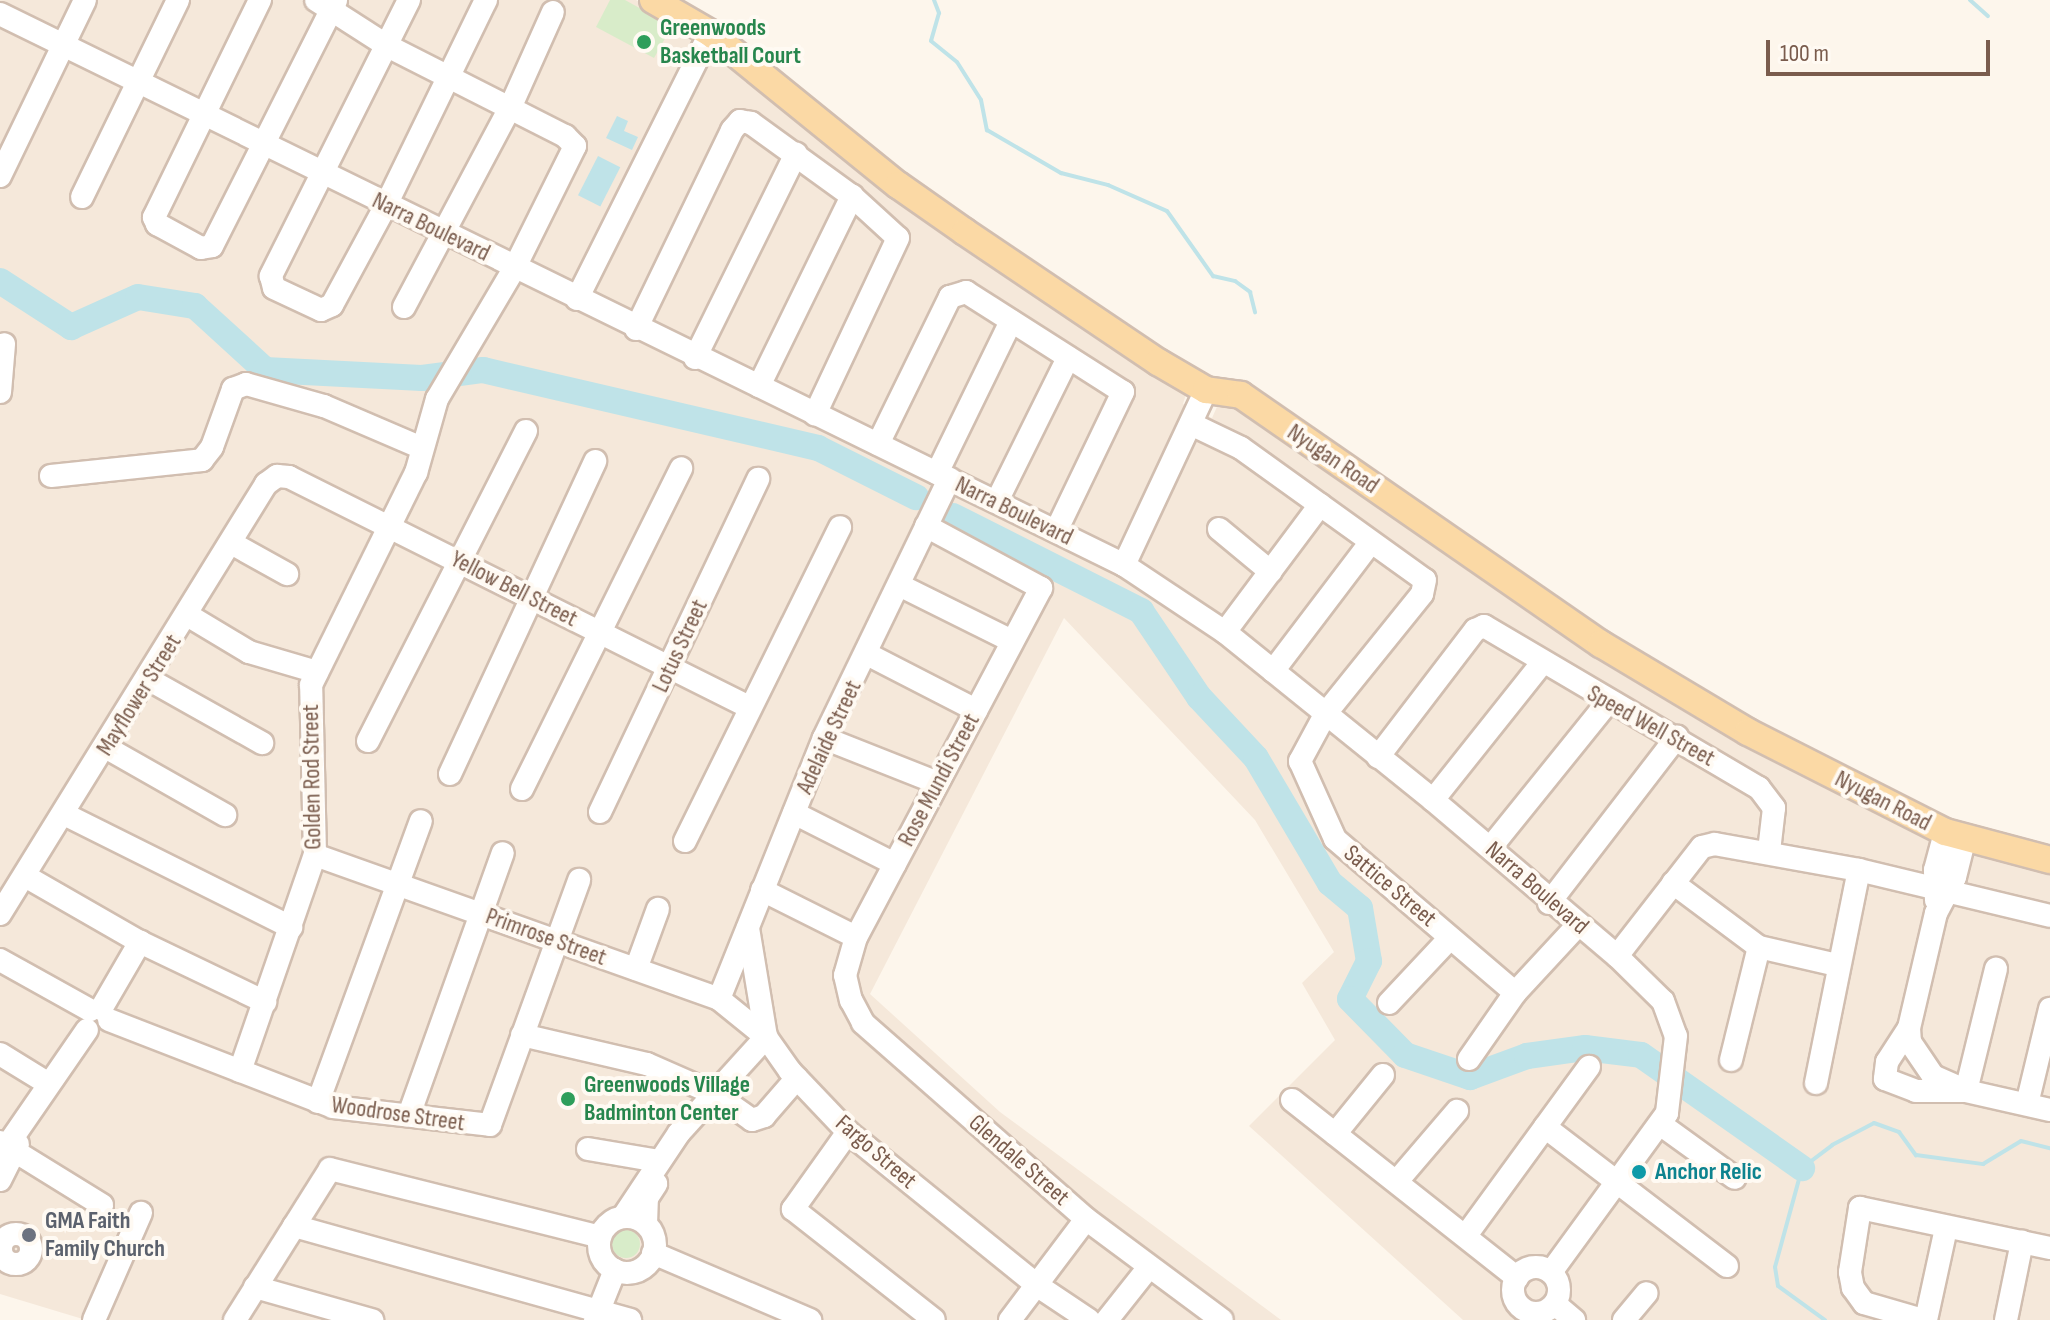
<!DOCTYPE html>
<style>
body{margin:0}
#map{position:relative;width:2050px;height:1320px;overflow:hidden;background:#fdf6ec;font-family:"Sofia Sans Condensed",sans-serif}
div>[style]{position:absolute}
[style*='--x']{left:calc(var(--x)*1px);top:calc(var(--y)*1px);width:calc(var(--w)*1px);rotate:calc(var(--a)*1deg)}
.residential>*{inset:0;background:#f5e8da}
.green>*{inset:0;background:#d8ecc9}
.round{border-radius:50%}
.water>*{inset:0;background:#bfe3e8;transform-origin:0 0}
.stream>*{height:4px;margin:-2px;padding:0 2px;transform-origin:2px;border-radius:2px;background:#bfe3e8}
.river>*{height:26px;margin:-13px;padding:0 13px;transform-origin:13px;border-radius:13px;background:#bfe3e8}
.roads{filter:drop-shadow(2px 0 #d1beb0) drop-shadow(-2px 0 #d1beb0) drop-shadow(0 2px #d1beb0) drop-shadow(0 -2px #d1beb0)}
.minor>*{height:22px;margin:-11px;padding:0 11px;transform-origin:11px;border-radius:11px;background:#fff}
.minor>.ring{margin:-11px;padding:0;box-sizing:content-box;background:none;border:22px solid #fff;border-radius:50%}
.major>*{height:26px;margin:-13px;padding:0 13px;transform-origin:13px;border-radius:13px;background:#fbd9a5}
.dots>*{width:22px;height:22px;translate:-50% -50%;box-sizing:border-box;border:4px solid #fffaf3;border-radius:50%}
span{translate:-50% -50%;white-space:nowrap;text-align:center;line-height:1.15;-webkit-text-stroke:8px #fffaf3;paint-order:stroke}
.leisure-label{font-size:24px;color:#27864d;font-weight:700}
.left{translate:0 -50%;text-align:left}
.street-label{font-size:24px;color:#7a5c4d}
.culture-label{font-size:24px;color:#0d838f;font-weight:700}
.worship-label{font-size:24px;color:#5b616d;font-weight:700}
.scale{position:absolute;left:1766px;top:40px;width:224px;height:36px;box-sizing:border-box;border:4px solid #7a5c4d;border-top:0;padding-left:10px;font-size:24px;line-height:28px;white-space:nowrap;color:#7a5c4d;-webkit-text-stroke:6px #fffaf3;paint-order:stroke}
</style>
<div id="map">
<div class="residential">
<div style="clip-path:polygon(0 0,636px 0,672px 20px,944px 232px,1186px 394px,1183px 404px,1212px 418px,1220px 400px,1234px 402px,1597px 651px,2050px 871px,2050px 1320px,1463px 1320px,1249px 1126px,1335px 1040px,1302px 983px,1334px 952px,1255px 820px,1064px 618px,870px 994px,1000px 1112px,1281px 1320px,86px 1320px,0 1294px)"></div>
</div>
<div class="green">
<div style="clip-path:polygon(610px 0,625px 0,672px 26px,654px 58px,596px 27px)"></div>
<div class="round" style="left:612px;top:1230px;width:28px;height:28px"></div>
</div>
<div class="water">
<div style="clip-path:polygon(617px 116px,628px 121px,624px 131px,638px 137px,632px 150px,606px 138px)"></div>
<div style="left:598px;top:156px;width:25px;height:44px;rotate:27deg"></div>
</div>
<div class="stream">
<div style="--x:934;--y:0;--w:14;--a:69"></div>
<div style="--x:939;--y:13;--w:29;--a:106"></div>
<div style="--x:931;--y:41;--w:33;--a:39"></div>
<div style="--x:957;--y:62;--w:45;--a:57.7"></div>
<div style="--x:981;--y:100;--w:31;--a:79"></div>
<div style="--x:987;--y:130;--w:86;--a:30.2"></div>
<div style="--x:1061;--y:173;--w:49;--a:14.3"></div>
<div style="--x:1108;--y:185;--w:64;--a:23.8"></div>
<div style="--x:1167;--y:211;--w:80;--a:54.7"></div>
<div style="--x:1213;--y:276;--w:23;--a:13"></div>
<div style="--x:1235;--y:281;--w:19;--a:36"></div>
<div style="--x:1250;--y:292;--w:21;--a:76"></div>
<div style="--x:1970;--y:0;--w:24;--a:42"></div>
<div style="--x:1825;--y:1320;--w:58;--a:-144.1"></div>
<div style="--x:1778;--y:1286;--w:19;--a:-99"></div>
<div style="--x:1775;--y:1267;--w:103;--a:-74.7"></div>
<div style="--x:1802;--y:1168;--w:38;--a:-37"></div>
<div style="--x:1832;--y:1145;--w:47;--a:-27.6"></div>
<div style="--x:1874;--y:1123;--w:27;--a:20"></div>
<div style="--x:1899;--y:1132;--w:29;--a:54"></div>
<div style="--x:1916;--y:1155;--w:68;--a:7.7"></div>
<div style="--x:1983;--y:1164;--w:44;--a:-31.2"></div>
<div style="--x:2021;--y:1141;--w:30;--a:14"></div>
</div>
<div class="river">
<div style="--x:0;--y:281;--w:85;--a:32.9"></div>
<div style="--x:71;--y:327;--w:73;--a:-24.1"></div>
<div style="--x:138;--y:297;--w:58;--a:9"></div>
<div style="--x:195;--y:306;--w:95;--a:42.4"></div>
<div style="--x:265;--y:370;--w:157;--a:2.9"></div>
<div style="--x:422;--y:378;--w:62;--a:-7.5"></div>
<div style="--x:483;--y:370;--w:344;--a:13.1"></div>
<div style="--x:818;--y:448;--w:110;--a:26.6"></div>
<div style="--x:953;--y:516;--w:211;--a:26.8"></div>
<div style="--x:1141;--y:611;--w:104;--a:56"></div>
<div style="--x:1199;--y:697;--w:83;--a:46.9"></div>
<div style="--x:1256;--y:758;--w:145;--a:59.4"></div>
<div style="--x:1330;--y:883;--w:39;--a:40"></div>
<div style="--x:1360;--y:908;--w:54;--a:80.4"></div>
<div style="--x:1369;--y:961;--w:42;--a:116.6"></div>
<div style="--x:1350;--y:999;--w:78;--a:45.5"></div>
<div style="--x:1405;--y:1055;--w:69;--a:18.7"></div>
<div style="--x:1470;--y:1077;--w:61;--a:-20.2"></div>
<div style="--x:1527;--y:1056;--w:59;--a:-7.9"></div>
<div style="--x:1585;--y:1048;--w:56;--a:7.1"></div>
<div style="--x:1641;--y:1055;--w:197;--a:35.1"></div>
</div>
<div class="roads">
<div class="minor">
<div style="--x:260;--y:0;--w:242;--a:116"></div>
<div style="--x:154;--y:217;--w:8;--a:67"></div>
<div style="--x:157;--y:224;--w:50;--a:28.6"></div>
<div style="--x:201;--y:248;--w:11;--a:-10"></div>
<div style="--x:212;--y:246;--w:275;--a:-63.2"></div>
<div style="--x:409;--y:0;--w:309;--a:116.6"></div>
<div style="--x:271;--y:276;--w:12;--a:76"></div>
<div style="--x:274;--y:288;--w:52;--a:25.1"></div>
<div style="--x:321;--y:310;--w:12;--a:-24"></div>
<div style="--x:332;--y:305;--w:114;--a:-61.6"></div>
<div style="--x:386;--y:205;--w:228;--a:-64"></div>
<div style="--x:0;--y:14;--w:1252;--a:26.11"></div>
<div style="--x:1124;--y:565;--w:121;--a:33.6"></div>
<div style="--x:1225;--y:632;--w:267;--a:38.9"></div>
<div style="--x:1433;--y:800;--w:241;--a:40.3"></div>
<div style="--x:1617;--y:956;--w:64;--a:44.4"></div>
<div style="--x:1663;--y:1001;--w:37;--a:70"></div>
<div style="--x:1676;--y:1036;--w:78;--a:96.7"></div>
<div style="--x:1667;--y:1113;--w:197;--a:126.1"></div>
<div style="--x:0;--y:176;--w:195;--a:-64.2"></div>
<div style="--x:82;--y:197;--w:219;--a:-64"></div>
<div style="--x:577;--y:299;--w:297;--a:-63.4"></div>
<div style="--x:404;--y:307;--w:225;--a:-62"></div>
<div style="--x:510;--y:108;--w:105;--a:-65.9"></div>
<div style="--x:636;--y:329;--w:221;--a:-64.2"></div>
<div style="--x:732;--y:130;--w:12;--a:-48"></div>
<div style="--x:740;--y:121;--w:11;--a:10"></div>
<div style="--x:751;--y:123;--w:125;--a:35.9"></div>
<div style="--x:852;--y:196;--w:62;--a:42.4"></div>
<div style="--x:898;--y:238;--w:195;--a:115.2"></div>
<div style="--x:695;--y:358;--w:228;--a:-63.7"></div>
<div style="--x:759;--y:386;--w:212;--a:-63.9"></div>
<div style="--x:0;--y:392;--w:48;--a:-85.2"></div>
<div style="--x:1191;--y:424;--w:55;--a:25.6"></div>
<div style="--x:1241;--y:448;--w:226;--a:35.7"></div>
<div style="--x:1425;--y:580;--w:14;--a:102"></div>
<div style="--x:1422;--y:594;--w:153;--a:128.9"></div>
<div style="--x:1326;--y:713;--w:55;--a:118.4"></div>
<div style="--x:1300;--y:761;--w:85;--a:65.8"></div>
<div style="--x:1335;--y:839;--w:237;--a:40.5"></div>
<div style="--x:878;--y:444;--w:164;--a:-63.9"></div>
<div style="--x:950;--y:297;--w:17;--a:-17"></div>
<div style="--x:966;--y:292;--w:186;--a:32.5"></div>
<div style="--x:1123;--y:392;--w:154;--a:115.7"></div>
<div style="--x:937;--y:473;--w:169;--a:-64"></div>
<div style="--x:51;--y:476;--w:152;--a:-6"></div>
<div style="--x:202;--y:460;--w:16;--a:-52"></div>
<div style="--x:212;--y:447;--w:62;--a:-70.1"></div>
<div style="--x:233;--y:389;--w:14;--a:-21"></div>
<div style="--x:246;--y:384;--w:81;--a:15.8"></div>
<div style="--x:324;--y:406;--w:99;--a:23.2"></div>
<div style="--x:997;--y:501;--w:160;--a:-63.6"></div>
<div style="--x:926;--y:526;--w:131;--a:28.3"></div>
<div style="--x:1041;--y:588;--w:395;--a:117.9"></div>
<div style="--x:856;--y:937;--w:40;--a:106"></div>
<div style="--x:845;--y:975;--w:26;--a:77"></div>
<div style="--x:851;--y:1000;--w:26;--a:62"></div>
<div style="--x:863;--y:1023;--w:297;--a:41.3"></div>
<div style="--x:1086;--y:1219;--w:169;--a:36.6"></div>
<div style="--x:1219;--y:529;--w:67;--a:39.6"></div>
<div style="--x:233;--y:544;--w:62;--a:29.1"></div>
<div style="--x:1124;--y:565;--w:193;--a:-64.9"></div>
<div style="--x:901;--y:586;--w:124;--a:26.4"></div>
<div style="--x:189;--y:616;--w:70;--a:31"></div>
<div style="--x:249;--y:652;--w:71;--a:16.4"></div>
<div style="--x:1225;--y:632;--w:159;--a:-53.2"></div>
<div style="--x:867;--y:654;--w:123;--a:27.2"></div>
<div style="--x:1273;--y:671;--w:161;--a:-52.8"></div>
<div style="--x:148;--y:679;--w:131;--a:29.3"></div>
<div style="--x:824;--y:738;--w:119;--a:21.6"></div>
<div style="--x:368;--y:741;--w:348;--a:-63"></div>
<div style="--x:107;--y:748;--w:136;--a:29.6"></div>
<div style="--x:1378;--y:757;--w:160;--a:-52.6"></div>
<div style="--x:1475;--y:630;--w:10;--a:-24"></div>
<div style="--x:1484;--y:626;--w:319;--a:30.5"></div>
<div style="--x:1759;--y:788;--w:25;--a:53"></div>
<div style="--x:1774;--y:808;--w:43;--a:96.6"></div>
<div style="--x:450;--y:774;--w:345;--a:-65.1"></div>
<div style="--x:522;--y:789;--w:358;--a:-63.6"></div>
<div style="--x:1433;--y:800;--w:174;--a:-51.5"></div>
<div style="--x:600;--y:812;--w:369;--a:-64.6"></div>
<div style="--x:794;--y:813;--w:113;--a:26.8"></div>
<div style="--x:64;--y:814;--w:254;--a:26.5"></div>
<div style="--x:1965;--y:837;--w:41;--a:104"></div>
<div style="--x:1955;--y:877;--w:41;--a:117.8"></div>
<div style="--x:1936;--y:913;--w:118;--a:103.2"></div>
<div style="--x:1909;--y:1028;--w:40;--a:122.9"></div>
<div style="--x:1887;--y:1062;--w:17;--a:97"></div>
<div style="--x:1885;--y:1079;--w:33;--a:21"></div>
<div style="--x:1916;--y:1091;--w:50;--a:0"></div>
<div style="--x:685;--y:841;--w:350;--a:-63.7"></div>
<div style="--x:1491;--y:847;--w:186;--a:-51.1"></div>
<div style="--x:315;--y:855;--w:429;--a:19.6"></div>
<div style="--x:719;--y:999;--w:60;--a:39"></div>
<div style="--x:25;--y:876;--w:133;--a:29.9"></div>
<div style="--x:140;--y:942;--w:139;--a:25.6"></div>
<div style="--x:1673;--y:883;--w:107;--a:36.7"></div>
<div style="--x:1759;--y:947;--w:80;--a:13"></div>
<div style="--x:762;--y:890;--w:105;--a:26.6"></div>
<div style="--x:1936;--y:900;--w:30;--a:-92"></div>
<div style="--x:1935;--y:870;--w:39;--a:-75"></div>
<div style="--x:1549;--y:903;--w:210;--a:-52.4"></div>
<div style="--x:0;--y:914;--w:506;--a:-58.26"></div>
<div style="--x:266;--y:484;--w:14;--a:-36"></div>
<div style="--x:277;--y:476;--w:12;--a:5"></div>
<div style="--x:289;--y:477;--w:514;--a:26.57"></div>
<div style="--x:748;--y:928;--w:110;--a:80.6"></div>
<div style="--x:766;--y:1037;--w:42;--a:54.8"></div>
<div style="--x:790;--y:1071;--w:84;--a:46.4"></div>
<div style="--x:848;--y:1132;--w:245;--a:39"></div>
<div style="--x:1038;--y:1286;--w:61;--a:33.7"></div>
<div style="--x:1617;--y:956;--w:138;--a:-52.1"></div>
<div style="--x:1702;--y:847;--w:13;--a:-13"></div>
<div style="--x:1715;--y:844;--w:146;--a:10.2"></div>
<div style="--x:1859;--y:870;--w:196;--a:13.5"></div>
<div style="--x:0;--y:960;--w:103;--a:29.1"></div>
<div style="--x:636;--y:969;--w:64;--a:-69.9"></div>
<div style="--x:719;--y:999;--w:281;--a:-68.1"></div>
<div style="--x:824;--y:738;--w:288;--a:-64.2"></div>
<div style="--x:1389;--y:1003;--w:89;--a:-46.8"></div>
<div style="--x:101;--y:1009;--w:78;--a:-59.8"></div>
<div style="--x:109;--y:1020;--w:240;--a:21.2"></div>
<div style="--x:333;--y:1107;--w:158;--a:6.5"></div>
<div style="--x:490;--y:1125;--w:261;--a:-70"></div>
<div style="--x:1909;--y:1028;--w:14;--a:86"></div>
<div style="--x:1910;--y:1042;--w:41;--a:55.9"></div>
<div style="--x:1933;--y:1076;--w:36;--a:24"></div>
<div style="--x:1966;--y:1091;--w:86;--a:12.7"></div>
<div style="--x:522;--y:1035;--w:128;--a:13.1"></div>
<div style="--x:647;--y:1064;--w:74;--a:23.8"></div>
<div style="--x:715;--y:1094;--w:45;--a:35.1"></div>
<div style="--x:752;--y:1120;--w:13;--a:-18"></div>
<div style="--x:764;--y:1116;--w:50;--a:-49"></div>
<div style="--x:0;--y:1054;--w:57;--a:31.5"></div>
<div style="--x:1469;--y:1059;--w:80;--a:-55.1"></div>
<div style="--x:1515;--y:993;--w:91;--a:-47.2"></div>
<div style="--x:1731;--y:1060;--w:116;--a:-76.1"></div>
<div style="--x:240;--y:1071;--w:229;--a:-70.9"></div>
<div style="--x:315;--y:855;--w:170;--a:-91.3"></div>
<div style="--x:311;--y:685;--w:237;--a:-63.7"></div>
<div style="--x:416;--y:473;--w:77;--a:-74.2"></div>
<div style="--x:437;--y:399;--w:153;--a:-59.4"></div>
<div style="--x:515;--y:267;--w:135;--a:-63.6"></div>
<div style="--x:575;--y:146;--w:14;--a:-135"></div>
<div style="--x:565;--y:136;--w:201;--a:-153.1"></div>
<div style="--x:386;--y:45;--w:83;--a:-147.3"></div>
<div style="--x:1816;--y:1083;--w:217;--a:-78.6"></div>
<div style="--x:1966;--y:1091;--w:126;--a:-76.2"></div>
<div style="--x:1292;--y:1100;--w:287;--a:38.3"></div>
<div style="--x:318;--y:1102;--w:299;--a:-69.9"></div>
<div style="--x:2027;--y:1104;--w:98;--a:-76.4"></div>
<div style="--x:409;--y:1115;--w:278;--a:-70.3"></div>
<div style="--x:1660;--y:1124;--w:92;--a:35.8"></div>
<div style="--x:1545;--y:1127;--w:229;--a:37.4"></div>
<div style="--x:848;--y:1132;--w:95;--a:125.5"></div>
<div style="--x:793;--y:1209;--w:179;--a:38.2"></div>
<div style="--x:1335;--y:1134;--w:76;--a:-50.9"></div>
<div style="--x:0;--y:1142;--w:120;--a:31.7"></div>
<div style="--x:588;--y:1149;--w:71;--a:9.7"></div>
<div style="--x:0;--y:1156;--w:153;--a:-55.4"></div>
<div style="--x:0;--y:1180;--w:40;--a:-63.4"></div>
<div style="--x:1398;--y:1180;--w:91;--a:-49.5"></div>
<div style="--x:623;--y:1217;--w:101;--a:-56.3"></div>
<div style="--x:679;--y:1133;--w:130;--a:-47.8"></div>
<div class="ring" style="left:599px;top:1217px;width:34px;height:34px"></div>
<div style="--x:646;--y:1224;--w:26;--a:-88"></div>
<div style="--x:647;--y:1198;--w:17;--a:-57"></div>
<div style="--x:294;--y:1226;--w:349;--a:15.6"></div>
<div class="ring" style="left:1px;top:1234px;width:8px;height:8px"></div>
<div style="--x:1467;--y:1234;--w:207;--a:-53.9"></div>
<div style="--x:653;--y:1253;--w:171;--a:23.1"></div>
<div class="ring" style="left:1513px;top:1267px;width:24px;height:24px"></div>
<div style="--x:255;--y:1287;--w:122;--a:15.8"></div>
<div style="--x:1555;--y:1304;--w:25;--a:40"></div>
<div style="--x:94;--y:1320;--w:117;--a:-66.3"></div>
<div style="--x:235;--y:1320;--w:178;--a:-57.8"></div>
<div style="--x:330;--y:1169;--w:278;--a:14.1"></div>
<div style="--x:595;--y:1320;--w:54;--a:-68.2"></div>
<div style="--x:1010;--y:1320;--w:126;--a:-53"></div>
<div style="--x:1107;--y:1320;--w:68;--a:-51.6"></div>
<div style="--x:1624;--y:1320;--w:35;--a:-50"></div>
<div style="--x:1923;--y:1320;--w:61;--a:-163.9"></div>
<div style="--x:1864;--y:1303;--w:19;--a:-126"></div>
<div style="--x:1853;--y:1288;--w:16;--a:-101"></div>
<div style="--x:1850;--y:1272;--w:65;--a:-81.1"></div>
<div style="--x:1860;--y:1208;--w:194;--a:11.9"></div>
<div style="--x:1926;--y:1320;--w:94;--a:-77.7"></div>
<div style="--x:2006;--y:1320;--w:80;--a:-78.4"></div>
</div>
<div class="major">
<div style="--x:653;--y:0;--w:66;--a:30.1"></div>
<div style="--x:710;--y:33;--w:242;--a:39"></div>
<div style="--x:898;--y:185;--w:82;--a:35"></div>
<div style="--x:965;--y:232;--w:233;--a:34"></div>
<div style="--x:1158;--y:362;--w:56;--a:30.3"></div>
<div style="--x:1206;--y:390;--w:35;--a:8"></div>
<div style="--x:1241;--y:395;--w:438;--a:34.7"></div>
<div style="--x:1601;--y:644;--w:171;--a:30.9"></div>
<div style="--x:1748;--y:732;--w:221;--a:26.9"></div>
<div style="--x:1945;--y:832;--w:109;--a:14.9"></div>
</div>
</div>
<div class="dots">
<div style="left:644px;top:42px;background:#2e9e5b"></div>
<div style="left:568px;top:1099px;background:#2e9e5b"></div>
<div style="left:1639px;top:1172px;background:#0f9aa8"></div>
<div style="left:29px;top:1235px;background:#6b7280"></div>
</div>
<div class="leisure-label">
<span class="left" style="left:660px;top:42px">Greenwoods<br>Basketball Court</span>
<span class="left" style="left:584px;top:1099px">Greenwoods Village<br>Badminton Center</span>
</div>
<div class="street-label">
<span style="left:431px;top:227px;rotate:26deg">Narra Boulevard</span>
<span style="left:1333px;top:459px;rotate:34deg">Nyugan Road</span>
<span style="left:1014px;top:511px;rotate:26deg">Narra Boulevard</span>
<span style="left:514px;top:589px;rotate:27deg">Yellow Bell Street</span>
<span style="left:680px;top:646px;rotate:-65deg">Lotus Street</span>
<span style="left:139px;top:695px;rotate:-58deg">Mayflower Street</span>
<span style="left:1651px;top:726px;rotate:29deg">Speed Well Street</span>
<span style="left:829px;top:737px;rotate:-65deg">Adelaide Street</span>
<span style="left:312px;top:777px;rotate:-91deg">Golden Rod Street</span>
<span style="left:939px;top:780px;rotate:-62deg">Rose Mundi Street</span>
<span style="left:1883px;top:801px;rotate:27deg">Nyugan Road</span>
<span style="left:1390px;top:886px;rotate:40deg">Sattice Street</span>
<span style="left:1537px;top:888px;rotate:41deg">Narra Boulevard</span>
<span style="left:546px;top:937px;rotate:20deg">Primrose Street</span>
<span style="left:398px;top:1114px;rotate:8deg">Woodrose Street</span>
<span style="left:876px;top:1152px;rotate:41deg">Fargo Street</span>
<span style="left:1019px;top:1160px;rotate:41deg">Glendale Street</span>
</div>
<div class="culture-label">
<span class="left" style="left:1655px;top:1172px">Anchor Relic</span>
</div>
<div class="worship-label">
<span class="left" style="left:45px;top:1235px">GMA Faith<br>Family Church</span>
</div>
<div class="scale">100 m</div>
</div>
